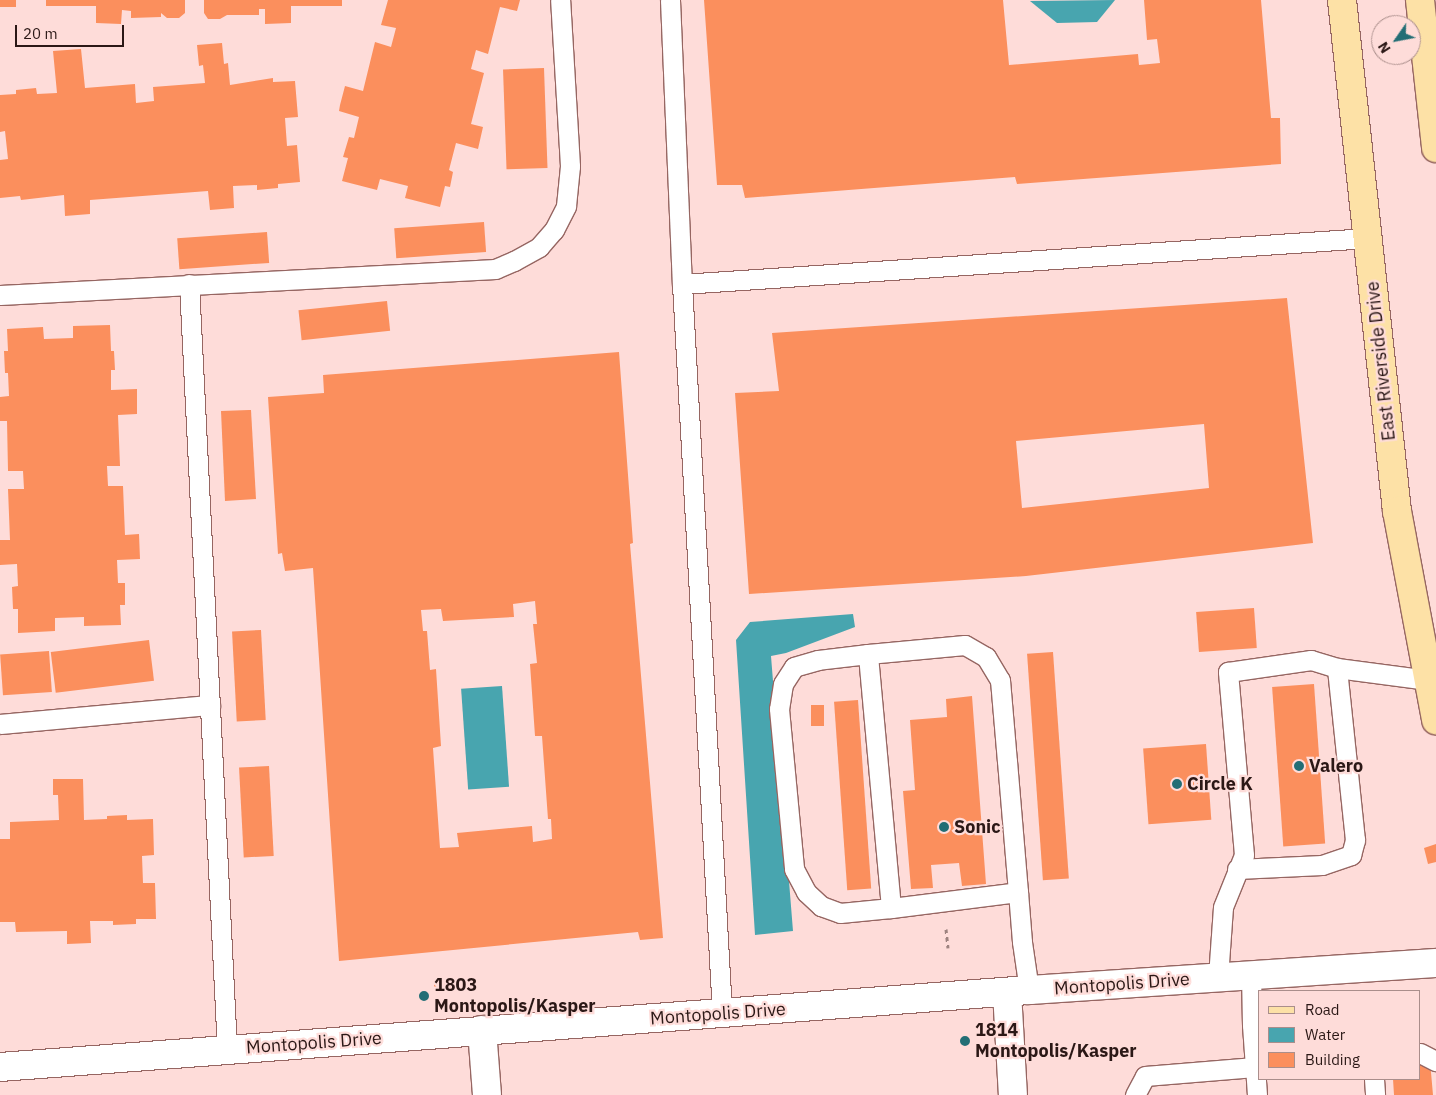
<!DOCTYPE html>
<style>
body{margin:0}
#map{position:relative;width:1436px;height:1095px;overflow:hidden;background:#fedcd9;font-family:"IBM Plex Sans",sans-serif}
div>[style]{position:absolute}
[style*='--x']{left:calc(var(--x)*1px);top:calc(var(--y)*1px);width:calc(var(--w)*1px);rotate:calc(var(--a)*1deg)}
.water>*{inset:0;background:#48a5af;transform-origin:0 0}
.building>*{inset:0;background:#fb8f5d;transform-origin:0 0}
.path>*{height:3px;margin-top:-1.5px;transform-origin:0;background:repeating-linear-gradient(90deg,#9d827f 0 4px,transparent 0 8px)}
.roads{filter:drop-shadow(1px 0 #966662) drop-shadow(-1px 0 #966662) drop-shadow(0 1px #966662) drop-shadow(0 -1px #966662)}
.lane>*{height:19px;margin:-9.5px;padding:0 9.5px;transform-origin:9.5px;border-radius:9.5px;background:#fff}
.street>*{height:28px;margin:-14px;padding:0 14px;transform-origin:14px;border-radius:14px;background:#fff}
.secondary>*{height:28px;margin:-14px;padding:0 14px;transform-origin:14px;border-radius:14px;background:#fff}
.primary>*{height:28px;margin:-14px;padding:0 14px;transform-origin:14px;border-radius:14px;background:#fde1a6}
.dots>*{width:14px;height:14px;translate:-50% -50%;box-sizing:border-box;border:2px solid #fedcd9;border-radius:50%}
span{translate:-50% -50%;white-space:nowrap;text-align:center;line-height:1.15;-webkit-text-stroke:4.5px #fedcd9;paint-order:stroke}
.street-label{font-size:18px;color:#2b1816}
.poi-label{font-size:18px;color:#2b1816;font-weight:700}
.left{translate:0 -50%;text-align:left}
.legend{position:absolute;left:1258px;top:990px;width:162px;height:90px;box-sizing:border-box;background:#fedcd9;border:1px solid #aa8e8b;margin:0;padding:6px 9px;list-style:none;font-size:15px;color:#2b1816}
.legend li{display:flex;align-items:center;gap:10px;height:25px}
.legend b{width:25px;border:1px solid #aa8e8b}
.north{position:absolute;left:1371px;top:15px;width:50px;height:50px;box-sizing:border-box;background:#fedcd9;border:1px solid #aa8e8b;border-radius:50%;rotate:237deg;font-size:14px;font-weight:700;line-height:20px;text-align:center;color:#2b1816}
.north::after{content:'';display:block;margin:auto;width:18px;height:22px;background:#236e75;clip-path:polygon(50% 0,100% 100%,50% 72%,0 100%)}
.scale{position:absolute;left:15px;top:25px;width:109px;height:22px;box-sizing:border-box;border:2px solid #2b1816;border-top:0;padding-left:6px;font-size:15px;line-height:18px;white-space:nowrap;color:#2b1816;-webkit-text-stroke:4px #fedcd9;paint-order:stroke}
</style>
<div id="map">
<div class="water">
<div style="clip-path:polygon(1115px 0,1097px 22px,1057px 23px,1030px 1px)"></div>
<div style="clip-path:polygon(853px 614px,855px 627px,786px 653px,771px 656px,793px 931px,755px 935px,736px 640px,750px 622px)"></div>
<div style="left:502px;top:686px;width:101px;height:41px;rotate:86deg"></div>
</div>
<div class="building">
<div style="left:0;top:0;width:16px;height:7px"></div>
<div style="clip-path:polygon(46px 0,185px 0,185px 13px,179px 18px,167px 18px,161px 13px,161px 17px,131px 18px,131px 11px,122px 10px,121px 24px,96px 23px,96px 6px,46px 6px)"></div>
<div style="clip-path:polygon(204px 0,342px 0,342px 6px,291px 6px,291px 23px,265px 24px,265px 9px,259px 9px,259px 15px,227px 15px,220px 19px,208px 19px,204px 13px)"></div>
<div style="clip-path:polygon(388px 0,520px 0,517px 11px,500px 7px,488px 54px,476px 50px,471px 69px,484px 73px,471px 124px,483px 127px,478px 149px,456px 143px,449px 170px,453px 172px,450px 187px,445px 186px,440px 207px,405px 198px,408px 186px,380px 179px,377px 190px,342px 181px,348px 158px,343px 157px,349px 137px,354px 138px,359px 117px,339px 111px,340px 105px,345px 86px,363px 91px,375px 42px,391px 47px,396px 28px,381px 25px)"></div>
<div style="clip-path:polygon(704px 0,1003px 0,1009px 65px,1138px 54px,1139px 65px,1160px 63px,1157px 39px,1147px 40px,1144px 0,1261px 0,1271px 118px,1280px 118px,1281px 164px,1017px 184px,1015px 177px,745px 198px,742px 185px,717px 185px)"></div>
<div style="clip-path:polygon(222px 43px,224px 64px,228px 63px,230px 85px,273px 78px,273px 82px,295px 81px,298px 117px,285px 118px,287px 146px,297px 145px,300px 182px,278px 184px,278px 188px,257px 190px,257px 185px,233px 186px,234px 208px,210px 210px,208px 191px,90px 200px,90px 214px,65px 216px,64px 195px,21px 200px,20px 196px,0 198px,0 160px,8px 159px,5px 131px,0 132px,0 95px,16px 94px,16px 90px,36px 88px,37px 94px,57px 93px,53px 51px,81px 49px,85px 88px,135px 84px,136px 103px,154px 101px,153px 87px,205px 83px,203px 65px,199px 66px,197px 45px)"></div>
<div style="left:544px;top:68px;width:100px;height:41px;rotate:88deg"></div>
<div style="left:484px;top:222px;width:30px;height:90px;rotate:86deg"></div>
<div style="left:267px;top:232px;width:31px;height:90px;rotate:86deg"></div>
<div style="clip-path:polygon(evenodd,1287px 298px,1313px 543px,1026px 576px,749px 594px,735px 393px,779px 391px,772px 333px,1287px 298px,1204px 424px,1209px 488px,1022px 508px,1016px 441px,1204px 424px)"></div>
<div style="left:387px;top:301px;width:30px;height:89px;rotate:84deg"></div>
<div style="clip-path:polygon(110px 325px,111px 351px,114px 351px,115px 370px,111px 370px,111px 390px,137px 389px,137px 414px,118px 415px,120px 466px,107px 466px,108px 486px,123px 486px,125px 535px,139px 534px,140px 559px,117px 560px,118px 583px,125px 583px,125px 605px,120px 605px,121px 625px,84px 626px,84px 617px,55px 618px,55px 631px,18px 633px,18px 609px,13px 609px,12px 587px,18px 586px,17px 564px,0 565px,0 540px,10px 540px,8px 489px,24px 489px,23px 471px,8px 471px,7px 421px,0 421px,0 397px,9px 396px,8px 373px,5px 373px,4px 351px,8px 351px,7px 329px,43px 327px,44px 339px,73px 338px,73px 326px)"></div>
<div style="clip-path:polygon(evenodd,619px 352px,633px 543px,630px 544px,663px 938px,640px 940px,638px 932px,339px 961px,313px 568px,285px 571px,282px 553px,278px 554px,268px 397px,324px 393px,323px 375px,619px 352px,535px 601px,537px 624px,533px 624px,537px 663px,530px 664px,535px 736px,542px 736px,548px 819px,551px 819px,552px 839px,533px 842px,532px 826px,457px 833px,459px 847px,440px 848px,433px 748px,441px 746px,436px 669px,430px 670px,427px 631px,423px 631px,421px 610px,441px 609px,443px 621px,514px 617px,513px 604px,535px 601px)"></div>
<div style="clip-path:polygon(249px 410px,251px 410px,256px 499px,225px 501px,221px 411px)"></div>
<div style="left:1254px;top:608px;width:40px;height:58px;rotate:86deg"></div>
<div style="left:261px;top:630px;width:90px;height:29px;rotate:87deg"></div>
<div style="left:149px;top:640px;width:41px;height:99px;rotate:83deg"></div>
<div style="left:49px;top:651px;width:41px;height:49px;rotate:86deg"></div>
<div style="left:1053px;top:652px;width:227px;height:26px;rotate:86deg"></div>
<div style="left:1314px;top:684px;width:160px;height:42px;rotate:86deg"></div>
<div style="clip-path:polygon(972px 696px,986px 884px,962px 886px,959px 863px,931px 865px,933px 888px,911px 889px,903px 791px,915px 790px,910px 720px,947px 717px,946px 699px)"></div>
<div style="left:858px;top:700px;width:189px;height:24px;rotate:86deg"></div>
<div style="left:811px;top:705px;width:13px;height:21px"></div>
<div style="left:1206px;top:744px;width:76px;height:63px;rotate:86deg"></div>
<div style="left:269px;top:766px;width:90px;height:30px;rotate:87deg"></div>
<div style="clip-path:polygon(53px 779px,83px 779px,84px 820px,107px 819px,107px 816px,127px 815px,127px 820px,153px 819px,154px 855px,142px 856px,143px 883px,155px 883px,156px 919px,136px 919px,136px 924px,113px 925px,113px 921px,90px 921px,91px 943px,67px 944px,67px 931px,16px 932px,15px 922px,0 922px,0 839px,10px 839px,10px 822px,59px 820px,58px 795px,53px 795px)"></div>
<div style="clip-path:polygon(1436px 844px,1436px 862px,1428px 864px,1424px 848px)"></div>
<div style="clip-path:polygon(455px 983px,455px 991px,434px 993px,434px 984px)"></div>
<div style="clip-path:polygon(1420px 1061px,1430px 1061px,1433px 1095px,1394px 1095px,1393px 1079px,1420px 1079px)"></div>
</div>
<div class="path">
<div style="--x:946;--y:929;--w:19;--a:84"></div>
</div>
<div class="roads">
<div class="lane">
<div style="--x:670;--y:0;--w:284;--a:87.6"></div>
<div style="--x:682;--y:284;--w:730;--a:86.86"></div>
<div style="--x:189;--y:284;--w:767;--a:87.16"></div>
<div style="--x:682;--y:284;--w:687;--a:-3.84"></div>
<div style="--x:0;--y:295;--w:496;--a:-3"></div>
<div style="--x:495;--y:269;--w:21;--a:-23"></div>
<div style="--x:514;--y:261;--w:29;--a:-29"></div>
<div style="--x:539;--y:247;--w:23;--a:-49"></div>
<div style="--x:554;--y:230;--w:27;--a:-63"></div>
<div style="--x:566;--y:206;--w:40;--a:-84.3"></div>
<div style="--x:570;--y:166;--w:166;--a:-93.4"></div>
<div style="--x:868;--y:654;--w:50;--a:173.2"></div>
<div style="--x:818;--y:660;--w:25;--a:164"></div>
<div style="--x:794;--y:667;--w:20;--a:123"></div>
<div style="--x:783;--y:684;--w:25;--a:99"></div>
<div style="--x:779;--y:709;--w:161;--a:84.6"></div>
<div style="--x:794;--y:869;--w:26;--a:62"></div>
<div style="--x:806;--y:892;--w:21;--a:43"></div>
<div style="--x:821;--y:906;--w:20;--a:20"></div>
<div style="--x:840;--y:913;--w:51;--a:-5.6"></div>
<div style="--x:0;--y:724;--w:211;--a:-5.2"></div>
<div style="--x:1237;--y:869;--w:85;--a:-2.7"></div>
<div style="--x:1322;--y:865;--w:31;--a:-19"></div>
<div style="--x:1351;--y:855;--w:16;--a:-75"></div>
<div style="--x:1355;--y:840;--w:173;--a:-96"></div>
<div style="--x:1018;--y:892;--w:128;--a:172.8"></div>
<div style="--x:891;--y:908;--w:255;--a:-95.2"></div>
<div style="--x:868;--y:654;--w:97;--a:-5.3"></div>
<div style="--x:965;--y:645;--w:24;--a:30"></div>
<div style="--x:986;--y:657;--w:27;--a:59"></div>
<div style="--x:1000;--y:680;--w:81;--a:85.1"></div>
<div style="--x:1007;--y:761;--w:131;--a:85.2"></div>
<div style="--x:1018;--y:892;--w:50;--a:85.4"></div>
<div style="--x:1022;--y:942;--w:49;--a:81.7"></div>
<div style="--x:1218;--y:977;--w:70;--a:-85.9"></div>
<div style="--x:1223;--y:907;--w:56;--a:-68"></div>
<div style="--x:1244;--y:855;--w:184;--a:-95"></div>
<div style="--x:1228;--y:672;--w:84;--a:-8.2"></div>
<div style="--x:1311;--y:660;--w:27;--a:17"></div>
<div style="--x:1337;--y:668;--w:92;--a:7.5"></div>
<div style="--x:1420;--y:1053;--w:18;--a:27"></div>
<div style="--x:1374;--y:1079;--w:16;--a:86"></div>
<div style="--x:1135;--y:1095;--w:21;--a:-62"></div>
<div style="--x:1145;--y:1076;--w:110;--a:-4.7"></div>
<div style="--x:1255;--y:1067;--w:42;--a:-94.1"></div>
<div style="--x:1252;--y:1025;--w:50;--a:-91.1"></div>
<div style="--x:1257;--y:1095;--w:28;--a:-94"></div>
<div style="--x:1255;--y:1067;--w:5;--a:0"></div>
</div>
<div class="street">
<div style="--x:1007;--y:992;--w:103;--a:86.7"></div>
<div style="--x:482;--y:1030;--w:65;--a:85.6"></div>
</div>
<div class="secondary">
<div style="--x:0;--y:1067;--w:1032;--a:-4.28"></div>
<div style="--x:1029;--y:990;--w:408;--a:-3.8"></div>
</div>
<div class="primary">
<div style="--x:1342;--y:0;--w:514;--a:83.86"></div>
<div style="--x:1397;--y:511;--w:213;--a:79.4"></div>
<div style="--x:1420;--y:0;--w:149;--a:83.8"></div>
</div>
</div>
<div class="dots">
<div style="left:1299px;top:766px;background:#236e75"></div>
<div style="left:1177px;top:784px;background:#236e75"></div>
<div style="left:944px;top:827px;background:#236e75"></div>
<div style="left:424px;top:996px;background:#236e75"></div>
<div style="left:965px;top:1041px;background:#236e75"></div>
</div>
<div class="street-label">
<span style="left:1381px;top:361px;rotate:-96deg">East Riverside Drive</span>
<span style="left:1122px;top:984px;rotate:-4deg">Montopolis Drive</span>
<span style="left:718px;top:1014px;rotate:-4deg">Montopolis Drive</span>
<span style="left:314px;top:1043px;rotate:-4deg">Montopolis Drive</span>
</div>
<div class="poi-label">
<span class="left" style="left:1309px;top:766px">Valero</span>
<span class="left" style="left:1187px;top:784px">Circle K</span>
<span class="left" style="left:954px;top:827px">Sonic</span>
<span class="left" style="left:434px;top:996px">1803<br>Montopolis/Kasper</span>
<span class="left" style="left:975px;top:1041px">1814<br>Montopolis/Kasper</span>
</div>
<ul class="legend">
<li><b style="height:6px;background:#fde1a6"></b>Road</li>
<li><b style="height:14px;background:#48a5af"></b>Water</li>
<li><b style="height:14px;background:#fb8f5d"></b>Building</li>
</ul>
<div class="north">N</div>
<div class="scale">20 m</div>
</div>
